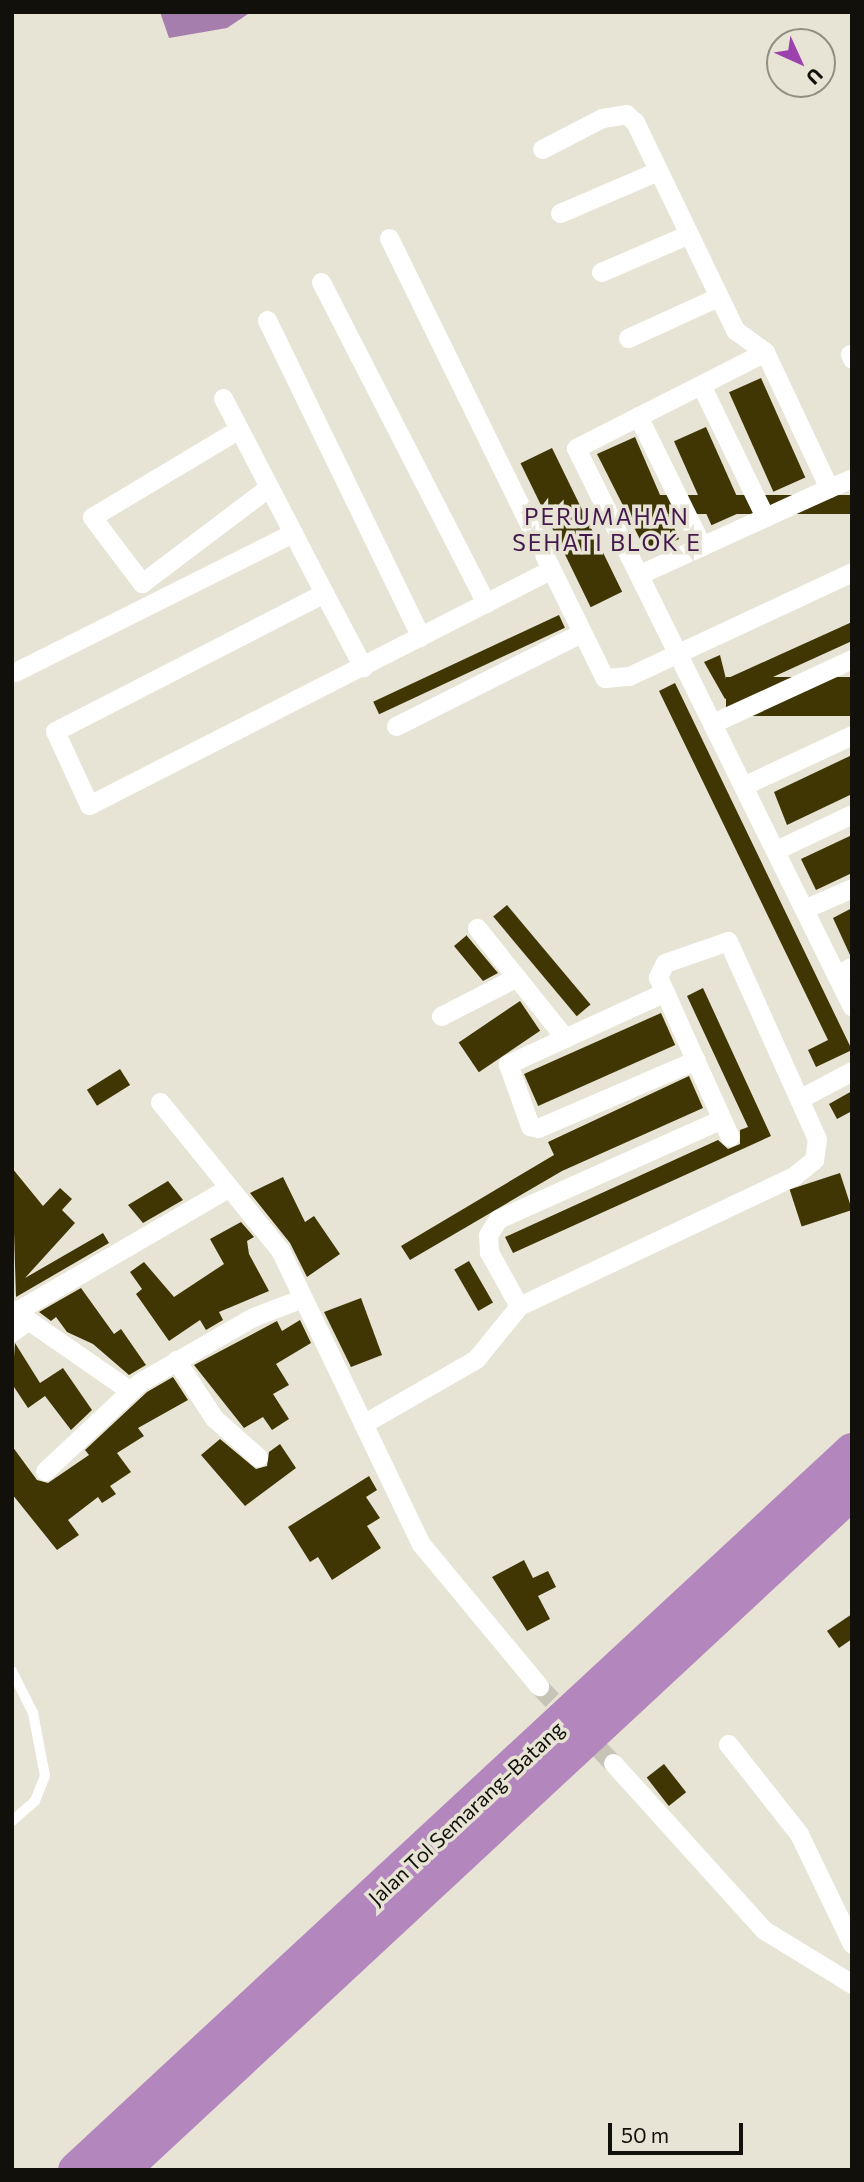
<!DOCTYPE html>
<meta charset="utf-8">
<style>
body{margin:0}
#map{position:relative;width:864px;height:2182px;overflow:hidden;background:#e7e4d5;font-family:Commissioner,sans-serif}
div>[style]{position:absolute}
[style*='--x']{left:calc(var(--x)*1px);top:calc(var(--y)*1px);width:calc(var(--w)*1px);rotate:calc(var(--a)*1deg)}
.water>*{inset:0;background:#a57ead}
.building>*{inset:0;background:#3f3604;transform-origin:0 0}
.minor-tunnel>*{height:19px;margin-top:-9.5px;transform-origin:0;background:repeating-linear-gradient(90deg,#c7c4b7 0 19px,transparent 0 29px)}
.service>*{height:10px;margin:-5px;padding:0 5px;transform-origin:5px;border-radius:5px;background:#fff}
.minor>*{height:19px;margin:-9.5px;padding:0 9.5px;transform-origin:9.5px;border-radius:9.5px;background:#fff}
.motorway>*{height:37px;margin:-18.5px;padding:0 18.5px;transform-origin:18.5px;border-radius:18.5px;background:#b386bd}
span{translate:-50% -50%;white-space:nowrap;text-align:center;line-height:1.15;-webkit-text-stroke:7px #e7e4d5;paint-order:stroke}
.street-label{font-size:21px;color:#11100b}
.neighbourhood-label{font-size:23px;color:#43184c;letter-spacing:2px}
.frame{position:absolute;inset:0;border:14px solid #11100b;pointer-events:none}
.north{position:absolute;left:766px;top:28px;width:70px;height:70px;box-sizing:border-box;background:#e7e4d5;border:2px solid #918f84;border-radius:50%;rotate:135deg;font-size:19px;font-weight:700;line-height:28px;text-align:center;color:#11100b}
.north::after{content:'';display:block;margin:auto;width:24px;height:32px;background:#9b42ad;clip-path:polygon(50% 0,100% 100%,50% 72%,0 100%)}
.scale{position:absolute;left:608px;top:2123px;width:135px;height:32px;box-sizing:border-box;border:4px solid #11100b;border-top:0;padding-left:9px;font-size:21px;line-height:24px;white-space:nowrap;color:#11100b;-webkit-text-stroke:5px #e7e4d5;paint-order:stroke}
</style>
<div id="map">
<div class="water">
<div style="clip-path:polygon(160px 12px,251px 12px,227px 28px,169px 38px)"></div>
</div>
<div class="building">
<div style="left:761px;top:378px;width:109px;height:35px;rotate:66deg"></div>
<div style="left:706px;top:427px;width:92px;height:35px;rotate:66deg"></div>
<div style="clip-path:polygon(635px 437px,679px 539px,647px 553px,597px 454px)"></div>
<div style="left:552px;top:448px;width:160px;height:35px;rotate:64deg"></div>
<div style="left:852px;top:495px;width:19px;height:214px;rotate:90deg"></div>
<div style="left:559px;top:615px;width:14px;height:205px;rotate:65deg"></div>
<div style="clip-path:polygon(852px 622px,852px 641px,725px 699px,704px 662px,720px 655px,726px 679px)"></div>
<div style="left:852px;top:677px;width:39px;height:126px;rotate:90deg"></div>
<div style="clip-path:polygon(675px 683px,852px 1050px,816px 1067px,808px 1050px,828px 1040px,659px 691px)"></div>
<div style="clip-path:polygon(852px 755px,852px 794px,787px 825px,774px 792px)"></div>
<div style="clip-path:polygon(852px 835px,852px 873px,816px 890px,801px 859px)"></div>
<div style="left:507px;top:905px;width:130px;height:18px;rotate:50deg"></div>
<div style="clip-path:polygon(852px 908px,852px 955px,850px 955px,833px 918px)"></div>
<div style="clip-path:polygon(467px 935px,467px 936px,498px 973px,483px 981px,454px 946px)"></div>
<div style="clip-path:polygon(703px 988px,771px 1136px,513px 1253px,505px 1237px,718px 1140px,728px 1149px,740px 1144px,740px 1130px,748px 1127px,687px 996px)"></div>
<div style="left:520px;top:1001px;width:36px;height:74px;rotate:56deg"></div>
<div style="left:661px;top:1013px;width:35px;height:150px;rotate:66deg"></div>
<div style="left:120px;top:1069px;width:19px;height:39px;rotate:58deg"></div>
<div style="clip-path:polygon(689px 1076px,703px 1108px,562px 1171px,410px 1260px,401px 1246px,554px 1155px,548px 1142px)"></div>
<div style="clip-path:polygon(852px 1091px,852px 1111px,837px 1119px,829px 1104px)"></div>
<div style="clip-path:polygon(12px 1168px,43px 1206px,60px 1188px,72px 1199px,62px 1210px,75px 1223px,25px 1278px,103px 1233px,109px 1243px,16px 1297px)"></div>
<div style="left:840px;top:1173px;width:39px;height:53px;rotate:72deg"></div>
<div style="clip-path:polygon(283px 1177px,305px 1222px,314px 1216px,340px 1254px,307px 1277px,290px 1243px,250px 1193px)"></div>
<div style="clip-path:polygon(168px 1181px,183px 1200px,143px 1223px,128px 1205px)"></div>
<div style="clip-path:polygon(241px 1222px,254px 1237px,247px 1241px,249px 1254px,269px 1291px,219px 1312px,223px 1320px,206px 1330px,200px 1320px,169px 1341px,136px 1294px,142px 1289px,130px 1272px,144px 1262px,174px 1297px,224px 1264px,210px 1239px)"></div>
<div style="left:469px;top:1261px;width:48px;height:17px;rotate:60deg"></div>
<div style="clip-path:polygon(81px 1288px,114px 1334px,121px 1329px,146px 1365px,129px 1375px,93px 1344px,67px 1332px,56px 1317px,51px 1321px,39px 1312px)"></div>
<div style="clip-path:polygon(361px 1298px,382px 1355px,351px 1367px,324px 1312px)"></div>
<div style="clip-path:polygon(300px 1320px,311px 1343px,276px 1364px,289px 1385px,273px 1394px,289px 1419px,272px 1430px,263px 1417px,244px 1428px,194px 1365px,277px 1321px,282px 1331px)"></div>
<div style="clip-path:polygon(15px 1343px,40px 1383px,63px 1368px,92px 1410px,71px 1430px,45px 1396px,28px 1408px,12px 1384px)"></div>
<div style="clip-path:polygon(173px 1377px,188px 1400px,138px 1428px,144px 1436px,117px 1453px,131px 1472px,110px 1486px,116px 1494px,102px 1503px,98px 1497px,68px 1520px,79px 1535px,57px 1550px,12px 1494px,12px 1446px,37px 1480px,48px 1483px,89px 1455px,85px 1450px,147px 1392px)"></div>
<div style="clip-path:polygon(220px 1439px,256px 1469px,267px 1466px,269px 1452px,280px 1444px,296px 1468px,245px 1506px,201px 1455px)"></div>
<div style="clip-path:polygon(369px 1476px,377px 1490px,366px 1497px,380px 1518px,367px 1526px,381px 1548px,332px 1580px,318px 1557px,310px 1562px,288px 1527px)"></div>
<div style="clip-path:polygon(524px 1560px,533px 1578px,548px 1571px,556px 1587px,538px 1596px,550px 1619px,527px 1631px,492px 1577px)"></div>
<div style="clip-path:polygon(852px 1614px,852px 1639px,839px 1648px,827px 1631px)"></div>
<div style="left:664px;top:1764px;width:36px;height:22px;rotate:52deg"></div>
</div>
<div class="minor-tunnel">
<div style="--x:539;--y:1686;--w:107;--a:46.1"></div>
</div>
<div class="service">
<div style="--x:12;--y:1671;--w:47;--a:63.4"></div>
<div style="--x:33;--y:1713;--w:64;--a:79.2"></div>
<div style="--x:45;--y:1776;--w:27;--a:112"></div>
<div style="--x:35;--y:1801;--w:30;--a:139"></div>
</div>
<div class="minor">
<div style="--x:542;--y:149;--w:68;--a:-27.3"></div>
<div style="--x:602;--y:118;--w:24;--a:-9"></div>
<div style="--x:626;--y:114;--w:12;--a:42"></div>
<div style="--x:635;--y:122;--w:231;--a:64.3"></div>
<div style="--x:735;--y:330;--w:37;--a:36"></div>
<div style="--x:765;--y:352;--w:150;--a:64.8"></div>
<div style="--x:829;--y:488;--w:208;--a:155.5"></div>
<div style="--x:560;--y:213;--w:107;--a:-23.2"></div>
<div style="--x:389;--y:238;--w:490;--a:63.9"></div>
<div style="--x:605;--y:678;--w:24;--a:-5"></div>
<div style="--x:629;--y:676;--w:246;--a:-25"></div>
<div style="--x:601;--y:272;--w:94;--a:-23.3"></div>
<div style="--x:321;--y:282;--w:361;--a:62.8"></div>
<div style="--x:267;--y:320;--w:352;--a:64.1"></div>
<div style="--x:628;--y:338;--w:99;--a:-24.5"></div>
<div style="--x:765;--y:352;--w:212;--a:153.1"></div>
<div style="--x:576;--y:448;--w:623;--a:63.72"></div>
<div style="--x:850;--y:354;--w:5;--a:68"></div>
<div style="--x:701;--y:385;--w:147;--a:64.1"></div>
<div style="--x:223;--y:398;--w:220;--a:62.6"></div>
<div style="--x:324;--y:593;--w:302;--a:152.8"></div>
<div style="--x:55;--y:731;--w:81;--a:65.3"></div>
<div style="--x:89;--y:805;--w:515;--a:-27.01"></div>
<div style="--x:638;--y:416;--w:145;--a:63.8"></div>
<div style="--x:239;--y:429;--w:171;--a:149.1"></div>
<div style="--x:92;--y:517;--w:83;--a:52.9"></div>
<div style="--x:142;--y:583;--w:159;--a:-37.1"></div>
<div style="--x:829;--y:488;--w:25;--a:-23"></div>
<div style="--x:324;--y:593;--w:84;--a:62.2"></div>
<div style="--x:15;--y:672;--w:311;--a:-26.6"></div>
<div style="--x:715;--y:722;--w:151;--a:-24.7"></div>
<div style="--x:396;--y:726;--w:205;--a:-26.7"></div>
<div style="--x:745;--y:785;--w:118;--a:-25"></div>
<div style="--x:776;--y:850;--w:84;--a:-25.3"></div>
<div style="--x:804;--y:909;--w:52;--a:-23.6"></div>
<div style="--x:477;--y:928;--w:141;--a:51.3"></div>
<div style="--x:836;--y:975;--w:18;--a:-27"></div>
<div style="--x:665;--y:992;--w:173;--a:155.4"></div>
<div style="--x:508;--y:1064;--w:66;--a:70.5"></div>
<div style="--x:530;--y:1126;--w:8;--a:14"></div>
<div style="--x:538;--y:1128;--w:172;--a:-23.3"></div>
<div style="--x:441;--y:1016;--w:85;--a:-27.2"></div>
<div style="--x:799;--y:1099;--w:60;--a:-27.8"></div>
<div style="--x:160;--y:1102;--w:191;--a:51"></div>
<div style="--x:280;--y:1250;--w:326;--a:64.4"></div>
<div style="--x:421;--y:1544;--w:185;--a:50.3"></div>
<div style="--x:519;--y:1306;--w:62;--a:-119.1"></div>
<div style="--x:489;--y:1252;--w:17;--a:-93"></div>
<div style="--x:488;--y:1235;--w:19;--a:-58"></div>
<div style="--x:498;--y:1219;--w:245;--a:-24.1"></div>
<div style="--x:12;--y:1309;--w:142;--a:34.7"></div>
<div style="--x:15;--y:1312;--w:244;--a:-30.2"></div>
<div style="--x:12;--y:1332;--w:19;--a:-36"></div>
<div style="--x:176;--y:1360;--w:69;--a:56.8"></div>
<div style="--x:214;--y:1418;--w:59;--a:41.6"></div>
<div style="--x:363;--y:1424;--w:130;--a:-29.9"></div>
<div style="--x:476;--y:1359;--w:68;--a:-50.9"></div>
<div style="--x:519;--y:1306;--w:304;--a:-25.3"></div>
<div style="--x:794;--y:1176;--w:26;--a:-39"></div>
<div style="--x:814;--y:1160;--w:21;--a:-82"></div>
<div style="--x:817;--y:1139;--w:217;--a:-114.2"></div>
<div style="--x:728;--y:941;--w:67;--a:160.8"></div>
<div style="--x:665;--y:963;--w:16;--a:117"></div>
<div style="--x:658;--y:977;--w:175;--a:65.8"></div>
<div style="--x:45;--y:1471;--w:130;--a:-43.1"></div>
<div style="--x:140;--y:1382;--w:130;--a:-29.9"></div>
<div style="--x:253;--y:1317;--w:50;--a:-21"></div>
<div style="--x:728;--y:1744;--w:115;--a:51.7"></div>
<div style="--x:799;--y:1834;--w:122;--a:64.3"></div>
<div style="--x:613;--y:1763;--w:225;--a:47.9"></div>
<div style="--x:764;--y:1930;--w:103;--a:31.5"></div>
</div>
<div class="motorway">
<div style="--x:76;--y:2170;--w:1058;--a:-42.82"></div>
<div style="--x:120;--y:2170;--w:999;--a:-42.89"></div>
</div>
<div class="street-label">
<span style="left:466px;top:1813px;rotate:-43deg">Jalan Tol Semarang–Batang</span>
</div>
<div class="neighbourhood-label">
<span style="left:607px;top:529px">PERUMAHAN<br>SEHATI BLOK E</span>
</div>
<div class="frame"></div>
<div class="north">U</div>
<div class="scale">50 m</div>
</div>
